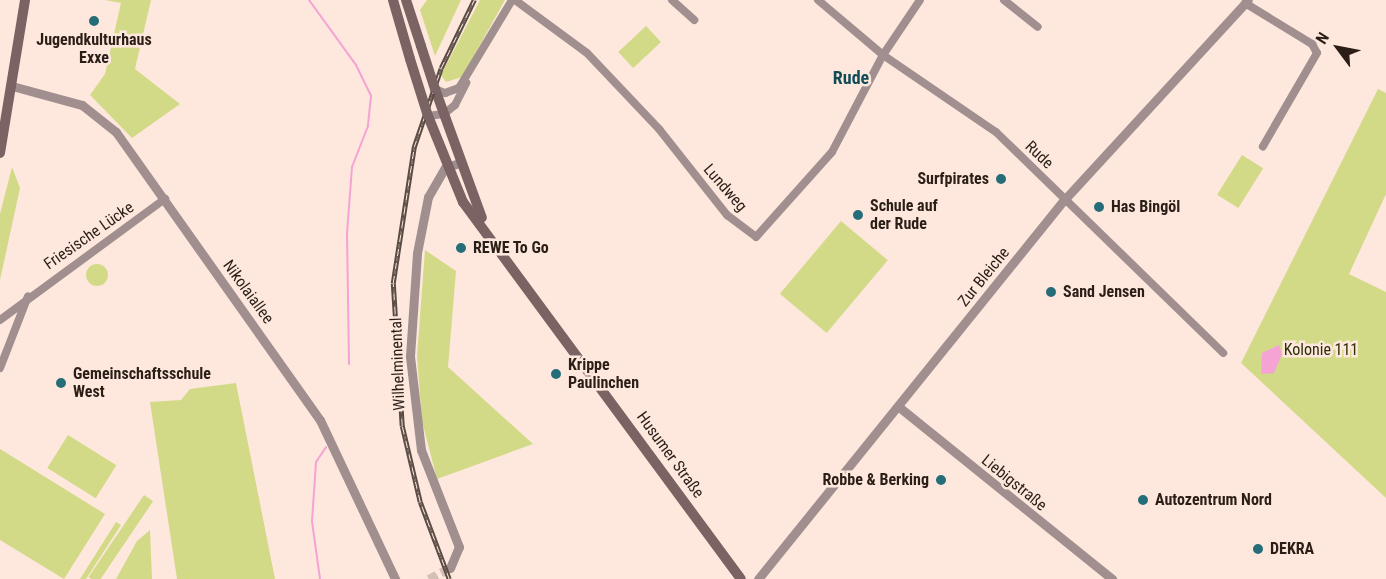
<!DOCTYPE html>
<meta charset="utf-8">
<style>
body{margin:0}
#map{position:relative;width:1386px;height:579px;overflow:hidden;background:#fee8dd;font-family:"Roboto Condensed",sans-serif}
div>[style]{position:absolute}
[style*='--x']{left:calc(var(--x)*1px);top:calc(var(--y)*1px);width:calc(var(--w)*1px);rotate:calc(var(--a)*1deg)}
.green>*{inset:0;background:#d2da87;transform-origin:0 0}
.round{border-radius:50%}
.water>*{inset:0;background:#f5a2d5}
.stream>*{height:2px;margin:-1px;padding:0 1px;transform-origin:1px;border-radius:1px;background:#f5a2d5}
.tertiary-tunnel>*{height:9px;margin-top:-4.5px;transform-origin:0;background:repeating-linear-gradient(90deg,#d4c0b5 0 9px,transparent 0 13.5px)}
.minor>*{height:8px;margin:-4px;padding:0 4px;transform-origin:4px;border-radius:4px;background:#a18f90}
.tertiary>*{height:9px;margin:-4.5px;padding:0 4.5px;transform-origin:4.5px;border-radius:4.5px;background:#a18f90}
.secondary>*{height:10px;margin:-5px;padding:0 5px;transform-origin:5px;border-radius:5px;background:#7b6364}
.rail>*{height:4.5px;margin-top:-2.25px;transform-origin:0;background:repeating-linear-gradient(90deg,#fee8dd 0 7px,#5a4c44 0 14px);box-sizing:border-box;border-block:2px solid #5a4c44}
.secondary-bridge>*{height:10px;margin:-5px;padding:0 5px;transform-origin:5px;border-radius:5px;background:#7b6364}
.dots>*{width:16px;height:16px;translate:-50% -50%;box-sizing:border-box;border:3px solid #fee8dd;border-radius:50%}
span{translate:-50% -50%;white-space:nowrap;text-align:center;line-height:1.15;-webkit-text-stroke:5px #fee8dd;paint-order:stroke}
.poi-label{font-size:16px;color:#2a1e17;font-weight:700}
.right{translate:-100% -50%;text-align:right}
.left{translate:0 -50%;text-align:left}
.street-label{font-size:16px;color:#2a1e17}
.park-label{font-size:16px;color:#2b2d05}
.neighbourhood-label{font-size:18px;color:#124d57;font-weight:700}
.north{position:absolute;left:1308px;top:18px;width:60px;height:60px;-webkit-text-stroke:4px #fee8dd;paint-order:stroke;rotate:302deg;font-size:16px;font-weight:700;line-height:24px;text-align:center;color:#2a1e17}
.north::after{content:'';display:block;margin:auto;width:21px;height:27px;background:#2a1e17;clip-path:polygon(50% 0,100% 100%,50% 72%,0 100%)}
</style>
<div id="map">
<div class="green">
<div style="clip-path:polygon(105px 0,151px 0,135px 69px,180px 104px,132px 138px,90px 95px,105px 74px,121px 3px)"></div>
<div style="clip-path:polygon(427px 0,461px 0,435px 56px,420px 10px)"></div>
<div style="clip-path:polygon(480px 0,505px 0,462px 77px,446px 82px,441px 75px)"></div>
<div style="left:646px;top:26px;width:22px;height:38px;rotate:47deg"></div>
<div style="clip-path:polygon(1378px 89px,1386px 93px,1386px 194px,1349px 274px,1386px 292px,1386px 498px,1241px 363px)"></div>
<div style="left:1242px;top:155px;width:25px;height:47px;rotate:32deg"></div>
<div style="clip-path:polygon(12px 167px,20px 188px,0 280px,0 214px)"></div>
<div style="left:841px;top:221px;width:61px;height:95px;rotate:40deg"></div>
<div style="clip-path:polygon(425px 250px,456px 271px,448px 367px,533px 444px,437px 479px,422px 421px,417px 356px)"></div>
<div class="round" style="left:86px;top:264px;width:22px;height:22px"></div>
<div style="clip-path:polygon(236px 383px,275px 579px,177px 579px,150px 402px,181px 400px,190px 389px)"></div>
<div style="left:68px;top:435px;width:57px;height:39px;rotate:32deg"></div>
<div style="clip-path:polygon(0 449px,105px 514px,64px 579px,0 540px)"></div>
<div style="left:144px;top:495px;width:11px;height:99px;rotate:34deg"></div>
<div style="clip-path:polygon(116px 522px,121px 525px,86px 579px,80px 579px)"></div>
<div style="clip-path:polygon(150px 530px,152px 579px,116px 579px,137px 541px)"></div>
</div>
<div class="water">
<div style="clip-path:polygon(1279px 345px,1282px 354px,1274px 373px,1261px 374px,1262px 353px)"></div>
</div>
<div class="stream">
<div style="--x:309;--y:0;--w:80;--a:54.1"></div>
<div style="--x:356;--y:65;--w:34;--a:64"></div>
<div style="--x:371;--y:96;--w:30;--a:96"></div>
<div style="--x:368;--y:126;--w:44;--a:111.3"></div>
<div style="--x:352;--y:167;--w:67;--a:94.3"></div>
<div style="--x:347;--y:234;--w:130;--a:89.1"></div>
<div style="--x:320;--y:579;--w:59;--a:-97.9"></div>
<div style="--x:312;--y:521;--w:59;--a:-86.1"></div>
<div style="--x:316;--y:462;--w:18;--a:-56"></div>
</div>
<div class="tertiary-tunnel">
<div style="--x:429;--y:579;--w:24;--a:-28"></div>
</div>
<div class="minor">
<div style="--x:515;--y:0;--w:89;--a:36.4"></div>
<div style="--x:587;--y:53;--w:105;--a:46.5"></div>
<div style="--x:659;--y:129;--w:110;--a:51.7"></div>
<div style="--x:727;--y:215;--w:36;--a:37"></div>
<div style="--x:756;--y:237;--w:114;--a:-48.2"></div>
<div style="--x:832;--y:152;--w:110;--a:-62.3"></div>
<div style="--x:883;--y:55;--w:66;--a:-56.1"></div>
<div style="--x:672;--y:0;--w:30;--a:42"></div>
<div style="--x:818;--y:0;--w:85;--a:40.2"></div>
<div style="--x:883;--y:55;--w:137;--a:34.3"></div>
<div style="--x:996;--y:132;--w:317;--a:44.2"></div>
<div style="--x:1004;--y:0;--w:43;--a:38.5"></div>
<div style="--x:1245;--y:3;--w:79;--a:31.5"></div>
<div style="--x:1312;--y:44;--w:10;--a:61"></div>
<div style="--x:1317;--y:53;--w:108;--a:120.1"></div>
<div style="--x:435;--y:89;--w:11;--a:22"></div>
<div style="--x:445;--y:93;--w:15;--a:-20"></div>
<div style="--x:459;--y:88;--w:103;--a:-58.9"></div>
<div style="--x:428;--y:116;--w:16;--a:-7"></div>
<div style="--x:444;--y:114;--w:14;--a:-39"></div>
<div style="--x:455;--y:105;--w:25;--a:-63"></div>
<div style="--x:0;--y:320;--w:205;--a:-36.3"></div>
<div style="--x:0;--y:368;--w:77;--a:-68.7"></div>
</div>
<div class="tertiary">
<div style="--x:12;--y:86;--w:73;--a:15.2"></div>
<div style="--x:82;--y:105;--w:43;--a:38.5"></div>
<div style="--x:116;--y:132;--w:353;--a:54.7"></div>
<div style="--x:320;--y:420;--w:176;--a:64.7"></div>
<div style="--x:899;--y:407;--w:274;--a:38.9"></div>
<div style="--x:450;--y:568;--w:23;--a:-67"></div>
<div style="--x:459;--y:547;--w:104;--a:-111.4"></div>
<div style="--x:421;--y:450;--w:95;--a:-96.7"></div>
<div style="--x:410;--y:356;--w:103;--a:-86.1"></div>
<div style="--x:417;--y:253;--w:57;--a:-78.9"></div>
<div style="--x:428;--y:197;--w:34;--a:-60"></div>
<div style="--x:445;--y:168;--w:15;--a:-20"></div>
<div style="--x:758;--y:579;--w:489;--a:-51.1"></div>
<div style="--x:1065;--y:199;--w:270;--a:-47.4"></div>
</div>
<div class="secondary">
<div style="--x:393;--y:0;--w:61;--a:73.9"></div>
<div style="--x:406;--y:0;--w:48;--a:71.9"></div>
<div style="--x:435;--y:89;--w:137;--a:70"></div>
<div style="--x:428;--y:116;--w:93;--a:67.9"></div>
<div style="--x:463;--y:202;--w:468;--a:53.6"></div>
<div style="--x:0;--y:153;--w:155;--a:-80.7"></div>
</div>
<div class="rail">
<div style="--x:449;--y:579;--w:82;--a:-110.6"></div>
<div style="--x:420;--y:502;--w:78;--a:-103.3"></div>
<div style="--x:402;--y:426;--w:143;--a:-93.6"></div>
<div style="--x:393;--y:283;--w:138;--a:-81.2"></div>
<div style="--x:414;--y:147;--w:83;--a:-71.1"></div>
<div style="--x:441;--y:68;--w:76;--a:-64.1"></div>
</div>
<div class="secondary-bridge">
<div style="--x:421;--y:46;--w:45;--a:72"></div>
<div style="--x:410;--y:59;--w:60;--a:72.5"></div>
</div>
<div class="dots">
<div style="left:94px;top:21px;background:#256d79"></div>
<div style="left:1001px;top:179px;background:#256d79"></div>
<div style="left:1099px;top:207px;background:#256d79"></div>
<div style="left:858px;top:215px;background:#256d79"></div>
<div style="left:461px;top:248px;background:#256d79"></div>
<div style="left:1051px;top:292px;background:#256d79"></div>
<div style="left:556px;top:374px;background:#256d79"></div>
<div style="left:61px;top:383px;background:#256d79"></div>
<div style="left:941px;top:480px;background:#256d79"></div>
<div style="left:1143px;top:500px;background:#256d79"></div>
<div style="left:1258px;top:549px;background:#256d79"></div>
</div>
<div class="poi-label">
<span style="left:94px;top:49px">Jugendkulturhaus<br>Exxe</span>
<span class="right" style="left:989px;top:179px">Surfpirates</span>
<span class="left" style="left:870px;top:215px">Schule auf<br>der Rude</span>
<span class="left" style="left:1111px;top:207px">Has Bingöl</span>
<span class="left" style="left:473px;top:248px">REWE To Go</span>
<span class="left" style="left:1063px;top:292px">Sand Jensen</span>
<span class="left" style="left:568px;top:374px">Krippe<br>Paulinchen</span>
<span class="left" style="left:73px;top:383px">Gemeinschaftsschule<br>West</span>
<span class="right" style="left:929px;top:480px">Robbe &amp; Berking</span>
<span class="left" style="left:1155px;top:500px">Autozentrum Nord</span>
<span class="left" style="left:1270px;top:549px">DEKRA</span>
</div>
<div class="street-label">
<span style="left:1039px;top:155px;rotate:44deg">Rude</span>
<span style="left:725px;top:188px;rotate:49deg">Lundweg</span>
<span style="left:89px;top:236px;rotate:-35deg">Friesische Lücke</span>
<span style="left:984px;top:277px;rotate:-51deg">Zur Bleiche</span>
<span style="left:248px;top:292px;rotate:54deg">Nikolaiallee</span>
<span style="left:398px;top:364px;rotate:-92deg">Wilhelminental</span>
<span style="left:670px;top:455px;rotate:54deg">Husumer Straße</span>
<span style="left:1014px;top:483px;rotate:39deg">Liebigstraße</span>
</div>
<div class="park-label">
<span style="left:1321px;top:350px">Kolonie 111</span>
</div>
<div class="neighbourhood-label">
<span style="left:851px;top:78px">Rude</span>
</div>
<div class="north">N</div>
</div>
